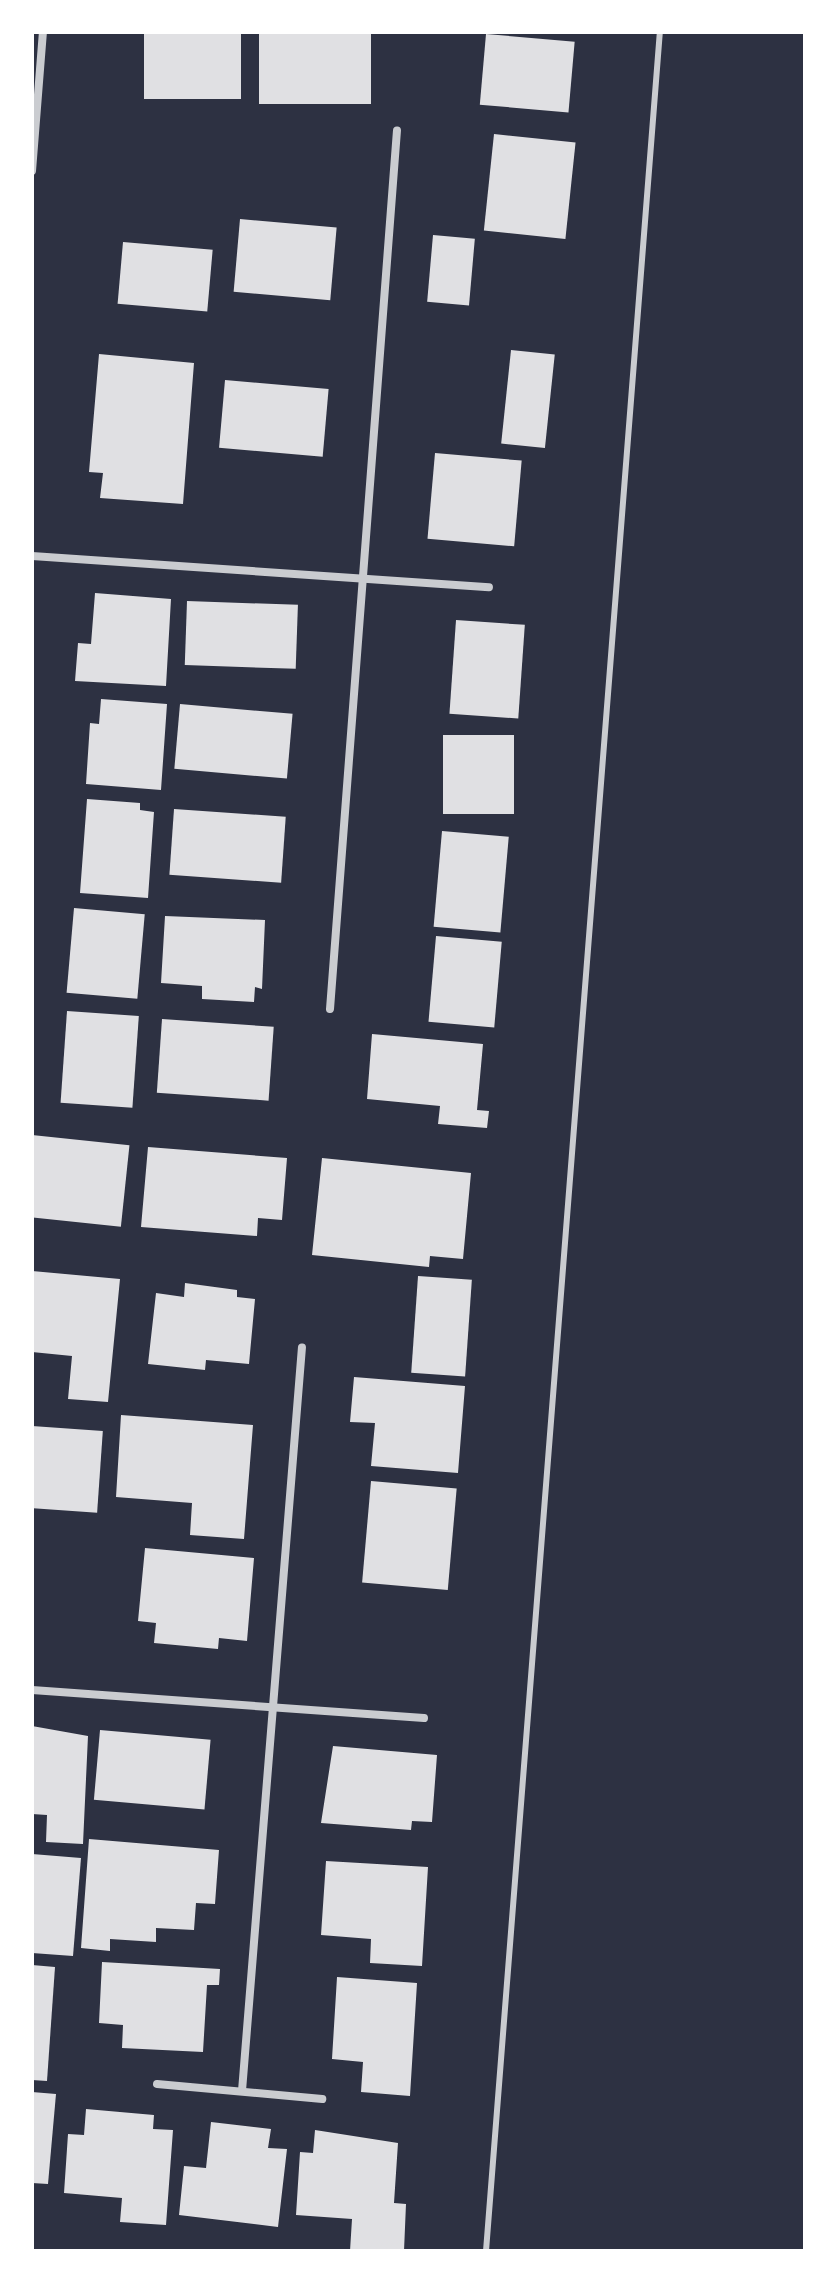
<!DOCTYPE html>
<style>
body{margin:0}
#map{position:relative;width:837px;height:2283px;overflow:hidden;background:#2d3142;font-family:"Asap Condensed",sans-serif}
div>[style]{position:absolute}
[style*='--x']{left:calc(var(--x)*1px);top:calc(var(--y)*1px);width:calc(var(--w)*1px);rotate:calc(var(--a)*1deg)}
.building>*{inset:0;background:#e0e0e3;transform-origin:0 0}
.service>*{height:6px;margin:-3px;padding:0 3px;transform-origin:3px;border-radius:3px;background:#caccd0}
.minor>*{height:8px;margin:-4px;padding:0 4px;transform-origin:4px;border-radius:4px;background:#caccd0}
span{translate:-50% -50%;white-space:nowrap;text-align:center;line-height:1.15;-webkit-text-stroke:7px #fff;paint-order:stroke}
.frame{position:absolute;inset:0;border:34px solid #fff;pointer-events:none}
</style>
<div id="map">
<div class="building">
<div style="left:144px;top:32px;width:97px;height:67px"></div>
<div style="left:259px;top:32px;width:112px;height:72px"></div>
<div style="left:486px;top:34px;width:89px;height:71px;rotate:5deg"></div>
<div style="left:494px;top:134px;width:82px;height:97px;rotate:6deg"></div>
<div style="left:240px;top:219px;width:97px;height:73px;rotate:5deg"></div>
<div style="left:433px;top:235px;width:42px;height:67px;rotate:5deg"></div>
<div style="left:123px;top:242px;width:90px;height:62px;rotate:5deg"></div>
<div style="left:511px;top:350px;width:44px;height:94px;rotate:6deg"></div>
<div style="clip-path:polygon(99px 354px,194px 363px,183px 504px,100px 498px,103px 473px,89px 472px)"></div>
<div style="left:225px;top:380px;width:104px;height:68px;rotate:5deg"></div>
<div style="left:435px;top:453px;width:87px;height:86px;rotate:5deg"></div>
<div style="clip-path:polygon(95px 593px,171px 599px,166px 686px,75px 681px,78px 643px,91px 644px)"></div>
<div style="left:187px;top:601px;width:111px;height:64px;rotate:2deg"></div>
<div style="left:456px;top:620px;width:69px;height:94px;rotate:4deg"></div>
<div style="clip-path:polygon(101px 699px,167px 704px,161px 790px,86px 784px,90px 723px,99px 724px)"></div>
<div style="left:180px;top:704px;width:113px;height:65px;rotate:5deg"></div>
<div style="left:514px;top:735px;width:79px;height:71px;rotate:90deg"></div>
<div style="clip-path:polygon(87px 799px,140px 803px,140px 810px,154px 812px,148px 898px,80px 893px)"></div>
<div style="left:174px;top:809px;width:112px;height:66px;rotate:4deg"></div>
<div style="left:442px;top:831px;width:67px;height:96px;rotate:5deg"></div>
<div style="left:74px;top:908px;width:71px;height:85px;rotate:5deg"></div>
<div style="clip-path:polygon(165px 916px,265px 920px,262px 989px,255px 987px,254px 1002px,202px 999px,202px 986px,161px 983px)"></div>
<div style="left:436px;top:936px;width:66px;height:86px;rotate:5deg"></div>
<div style="left:67px;top:1011px;width:72px;height:92px;rotate:4deg"></div>
<div style="left:162px;top:1019px;width:112px;height:74px;rotate:4deg"></div>
<div style="clip-path:polygon(372px 1034px,483px 1044px,477px 1110px,489px 1111px,487px 1128px,438px 1124px,440px 1106px,367px 1099px)"></div>
<div style="left:32px;top:1135px;width:98px;height:82px;rotate:6deg"></div>
<div style="clip-path:polygon(148px 1147px,287px 1158px,282px 1220px,258px 1218px,257px 1236px,141px 1227px)"></div>
<div style="clip-path:polygon(322px 1158px,471px 1173px,463px 1259px,430px 1256px,429px 1267px,312px 1255px)"></div>
<div style="clip-path:polygon(32px 1271px,120px 1279px,108px 1402px,68px 1399px,72px 1356px,32px 1352px)"></div>
<div style="left:418px;top:1276px;width:54px;height:97px;rotate:4deg"></div>
<div style="clip-path:polygon(185px 1283px,237px 1290px,237px 1297px,255px 1299px,249px 1364px,206px 1360px,205px 1370px,148px 1364px,156px 1293px,184px 1297px)"></div>
<div style="clip-path:polygon(354px 1377px,465px 1386px,458px 1473px,371px 1466px,375px 1423px,350px 1422px)"></div>
<div style="clip-path:polygon(121px 1415px,253px 1425px,244px 1539px,190px 1535px,192px 1503px,116px 1497px)"></div>
<div style="left:32px;top:1426px;width:71px;height:82px;rotate:4deg"></div>
<div style="left:371px;top:1481px;width:86px;height:102px;rotate:5deg"></div>
<div style="clip-path:polygon(145px 1548px,254px 1558px,247px 1641px,219px 1638px,218px 1649px,154px 1643px,156px 1623px,138px 1621px)"></div>
<div style="clip-path:polygon(32px 1726px,88px 1736px,83px 1844px,46px 1842px,47px 1815px,32px 1814px)"></div>
<div style="left:100px;top:1730px;width:111px;height:70px;rotate:5deg"></div>
<div style="clip-path:polygon(333px 1746px,437px 1755px,432px 1822px,412px 1821px,411px 1830px,321px 1823px)"></div>
<div style="clip-path:polygon(89px 1839px,219px 1850px,215px 1904px,196px 1903px,194px 1930px,156px 1928px,156px 1942px,110px 1939px,110px 1951px,81px 1948px)"></div>
<div style="clip-path:polygon(32px 1854px,81px 1858px,73px 1956px,32px 1953px)"></div>
<div style="clip-path:polygon(326px 1861px,428px 1867px,422px 1966px,370px 1963px,371px 1939px,321px 1935px)"></div>
<div style="clip-path:polygon(102px 1962px,220px 1969px,219px 1985px,207px 1985px,203px 2052px,122px 2048px,123px 2025px,99px 2023px)"></div>
<div style="clip-path:polygon(32px 1965px,55px 1967px,47px 2081px,32px 2080px)"></div>
<div style="clip-path:polygon(337px 1977px,417px 1983px,410px 2096px,361px 2092px,363px 2062px,332px 2059px)"></div>
<div style="clip-path:polygon(32px 2092px,56px 2094px,48px 2184px,32px 2183px)"></div>
<div style="clip-path:polygon(86px 2109px,154px 2115px,153px 2129px,173px 2130px,166px 2225px,120px 2222px,122px 2198px,64px 2193px,68px 2134px,84px 2135px)"></div>
<div style="clip-path:polygon(211px 2122px,271px 2129px,268px 2148px,287px 2149px,278px 2227px,179px 2215px,184px 2166px,206px 2168px)"></div>
<div style="clip-path:polygon(315px 2130px,398px 2143px,394px 2203px,406px 2204px,404px 2251px,350px 2251px,352px 2219px,296px 2215px,300px 2152px,313px 2153px)"></div>
</div>
<div class="service">
<div style="--x:486;--y:2251;--w:2226;--a:-85.52"></div>
</div>
<div class="minor">
<div style="--x:32;--y:171;--w:139;--a:-85.5"></div>
<div style="--x:32;--y:556;--w:458;--a:3.9"></div>
<div style="--x:330;--y:1009;--w:881;--a:-85.64"></div>
<div style="--x:32;--y:1690;--w:393;--a:4.1"></div>
<div style="--x:157;--y:2084;--w:166;--a:5.2"></div>
<div style="--x:242;--y:2091;--w:746;--a:-85.39"></div>
</div>
<div class="frame"></div>
</div>
